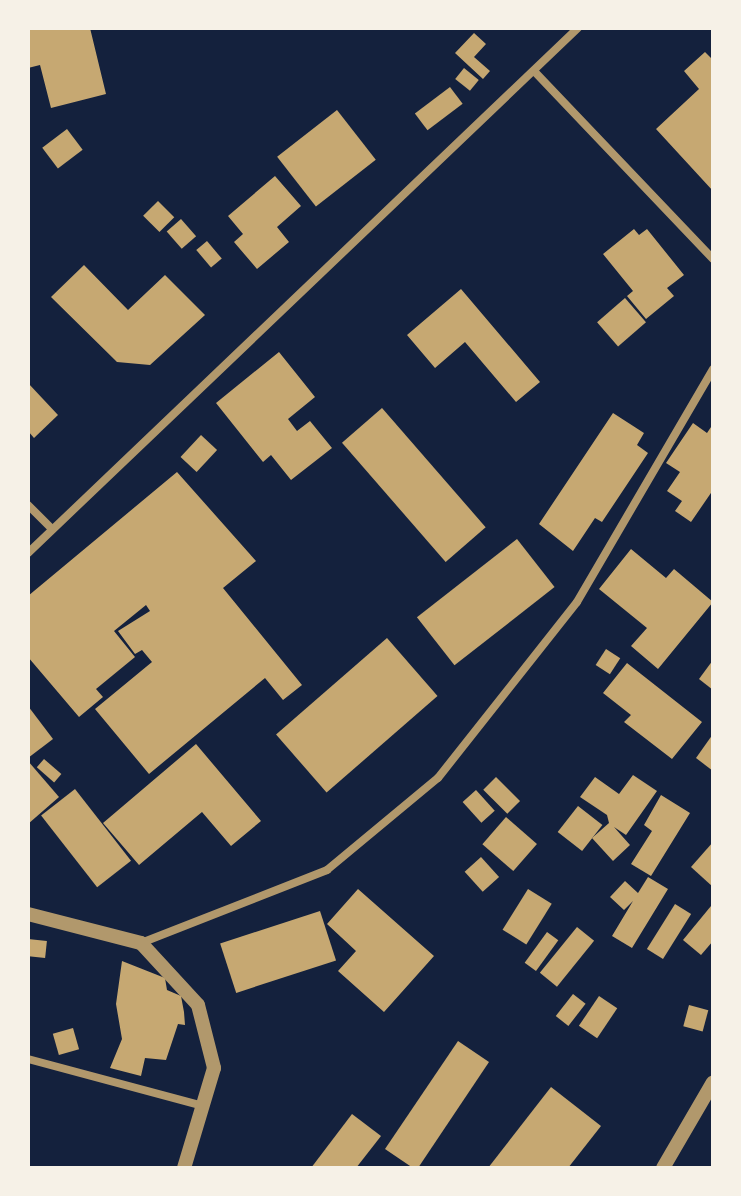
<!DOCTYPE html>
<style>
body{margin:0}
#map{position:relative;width:741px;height:1196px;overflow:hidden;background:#14213d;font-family:Inter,sans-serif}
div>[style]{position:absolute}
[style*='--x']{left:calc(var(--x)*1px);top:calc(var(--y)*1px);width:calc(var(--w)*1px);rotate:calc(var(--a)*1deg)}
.building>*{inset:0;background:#c6a872;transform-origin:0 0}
.minor>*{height:8px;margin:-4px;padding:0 4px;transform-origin:4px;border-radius:4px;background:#b1986c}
.tertiary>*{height:14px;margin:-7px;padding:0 7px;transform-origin:7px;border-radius:7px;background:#b1986c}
span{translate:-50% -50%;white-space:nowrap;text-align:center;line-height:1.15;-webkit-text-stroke:8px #f6f1e7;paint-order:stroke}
.frame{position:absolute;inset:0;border:30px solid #f6f1e7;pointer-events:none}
</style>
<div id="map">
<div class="building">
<div style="clip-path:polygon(28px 28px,90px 28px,106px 94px,51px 108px,40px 65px,28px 68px)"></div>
<div style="clip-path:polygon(474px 33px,486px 44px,474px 57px,490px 71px,483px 79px,455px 53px)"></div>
<div style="clip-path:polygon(705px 52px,713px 60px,713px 191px,656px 129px,699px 89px,684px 71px)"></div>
<div style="left:464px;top:68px;width:19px;height:14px;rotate:39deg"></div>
<div style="left:450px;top:87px;width:21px;height:44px;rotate:53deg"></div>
<div style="left:337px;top:110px;width:63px;height:76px;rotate:52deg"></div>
<div style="left:67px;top:129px;width:26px;height:31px;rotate:53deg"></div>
<div style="clip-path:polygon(275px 176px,301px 206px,277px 227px,289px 242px,257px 269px,234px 242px,243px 234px,228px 216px)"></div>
<div style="left:158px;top:201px;width:23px;height:21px;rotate:45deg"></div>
<div style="left:181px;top:219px;width:23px;height:19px;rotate:49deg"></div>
<div style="clip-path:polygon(634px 229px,639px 235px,647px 229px,684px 275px,667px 288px,674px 296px,646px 319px,627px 296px,633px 291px,603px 254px)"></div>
<div style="left:207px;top:241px;width:23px;height:14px;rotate:50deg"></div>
<div style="clip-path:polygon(84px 265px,128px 310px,165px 275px,205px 315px,150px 365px,117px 362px,51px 297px)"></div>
<div style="clip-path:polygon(461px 289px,540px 382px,516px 402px,465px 342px,435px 368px,407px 335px)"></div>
<div style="left:625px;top:298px;width:32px;height:37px;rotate:49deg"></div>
<div style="clip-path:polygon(279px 352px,315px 397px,288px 419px,297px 431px,310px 421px,332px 448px,291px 480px,271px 455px,263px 462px,216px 403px)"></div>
<div style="clip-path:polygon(28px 383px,58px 415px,34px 438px,28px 431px)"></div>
<div style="left:382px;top:408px;width:158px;height:53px;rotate:49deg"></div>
<div style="clip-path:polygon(613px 413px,644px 433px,637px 445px,648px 453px,602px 522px,595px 518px,573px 551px,539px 524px)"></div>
<div style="clip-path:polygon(693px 423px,707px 433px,713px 424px,713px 490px,691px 522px,675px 511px,682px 501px,667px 491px,680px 472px,666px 463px)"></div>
<div style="left:201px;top:435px;width:22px;height:30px;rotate:43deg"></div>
<div style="clip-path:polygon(177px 472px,256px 561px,223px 588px,302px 685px,283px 700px,265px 678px,149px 774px,95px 709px,152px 662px,142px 650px,135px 654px,118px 631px,150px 611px,146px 605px,114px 631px,135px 657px,96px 689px,103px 697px,79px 717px,28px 657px,28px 596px)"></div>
<div style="left:517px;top:539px;width:61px;height:127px;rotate:52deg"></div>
<div style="clip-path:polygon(631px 549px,666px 578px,674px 569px,713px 602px,658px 669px,631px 646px,647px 628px,599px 589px)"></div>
<div style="left:387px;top:638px;width:77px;height:147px;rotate:49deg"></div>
<div style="left:606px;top:649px;width:17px;height:19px;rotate:33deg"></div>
<div style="clip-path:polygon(713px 660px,713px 690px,699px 679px)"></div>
<div style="clip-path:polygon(627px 663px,702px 722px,672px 759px,624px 722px,631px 715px,603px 693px)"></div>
<div style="clip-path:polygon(28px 706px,53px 739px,28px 758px)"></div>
<div style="clip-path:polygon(713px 734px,713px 771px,696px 758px)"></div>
<div style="clip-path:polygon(196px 744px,261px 821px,231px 846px,202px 812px,139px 865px,103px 823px)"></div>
<div style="left:44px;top:759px;width:23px;height:11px;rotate:41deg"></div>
<div style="clip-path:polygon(28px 761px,59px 797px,28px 824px)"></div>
<div style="clip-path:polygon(633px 775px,657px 791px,626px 835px,614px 827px,630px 845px,613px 861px,592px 838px,609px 823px,607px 815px,580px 797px,595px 777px,619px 794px)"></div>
<div style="left:496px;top:777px;width:34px;height:18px;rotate:45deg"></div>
<div style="left:75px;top:789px;width:91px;height:43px;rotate:52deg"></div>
<div style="left:476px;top:790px;width:28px;height:18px;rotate:48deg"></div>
<div style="clip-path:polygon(661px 795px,690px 813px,651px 876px,631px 864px,652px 831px,644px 825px)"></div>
<div style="left:578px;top:806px;width:31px;height:33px;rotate:38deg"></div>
<div style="left:506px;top:817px;width:41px;height:36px;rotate:41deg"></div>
<div style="clip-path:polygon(713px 842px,713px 887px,691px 867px)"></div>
<div style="left:481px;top:857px;width:27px;height:22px;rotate:48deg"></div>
<div style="clip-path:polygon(648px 877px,668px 889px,632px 948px,612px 936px,633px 901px,624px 910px,610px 897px,625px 881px,638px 893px)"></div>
<div style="clip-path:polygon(358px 889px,434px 956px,384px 1012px,338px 971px,356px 951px,327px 924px)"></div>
<div style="left:528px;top:889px;width:28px;height:48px;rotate:32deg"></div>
<div style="left:675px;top:904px;width:19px;height:53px;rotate:32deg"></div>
<div style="clip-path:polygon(711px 906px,713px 941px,701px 955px,683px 940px)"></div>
<div style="left:320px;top:911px;width:52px;height:105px;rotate:72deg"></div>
<div style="left:577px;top:927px;width:22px;height:59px;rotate:39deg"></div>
<div style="left:547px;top:932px;width:14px;height:38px;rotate:36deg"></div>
<div style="left:28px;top:939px;width:19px;height:17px;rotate:6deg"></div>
<div style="clip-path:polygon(122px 961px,165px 978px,167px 990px,181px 996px,184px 1012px,185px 1025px,178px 1024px,166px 1060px,145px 1058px,141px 1076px,110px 1068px,122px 1039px,116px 1004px)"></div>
<div style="left:573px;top:994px;width:16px;height:28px;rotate:38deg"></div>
<div style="left:599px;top:996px;width:22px;height:36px;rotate:34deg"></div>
<div style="left:689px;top:1005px;width:20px;height:22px;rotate:15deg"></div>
<div style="left:73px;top:1028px;width:22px;height:21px;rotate:74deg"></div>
<div style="clip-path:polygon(458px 1041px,489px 1062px,418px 1168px,413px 1168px,385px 1149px)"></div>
<div style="clip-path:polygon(551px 1087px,601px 1126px,568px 1168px,488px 1168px)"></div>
<div style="clip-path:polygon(352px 1114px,381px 1136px,356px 1168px,311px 1168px)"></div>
</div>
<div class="minor">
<div style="--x:534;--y:71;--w:260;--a:46.4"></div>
<div style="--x:28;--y:505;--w:34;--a:45"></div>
<div style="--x:28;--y:553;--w:760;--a:-43.67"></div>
<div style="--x:141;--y:943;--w:200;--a:-21.4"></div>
<div style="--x:327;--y:870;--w:144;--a:-39.7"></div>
<div style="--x:438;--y:778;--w:224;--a:-51.7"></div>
<div style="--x:577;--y:602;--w:270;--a:-59.7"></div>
<div style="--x:28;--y:1059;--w:181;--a:15"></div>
</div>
<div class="tertiary">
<div style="--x:28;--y:914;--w:117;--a:14.4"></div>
<div style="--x:141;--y:943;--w:84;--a:47.4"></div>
<div style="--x:198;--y:1005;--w:65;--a:75.7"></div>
<div style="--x:214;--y:1068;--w:104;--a:106.7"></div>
<div style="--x:663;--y:1168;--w:99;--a:-59.8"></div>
</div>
<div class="frame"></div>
</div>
